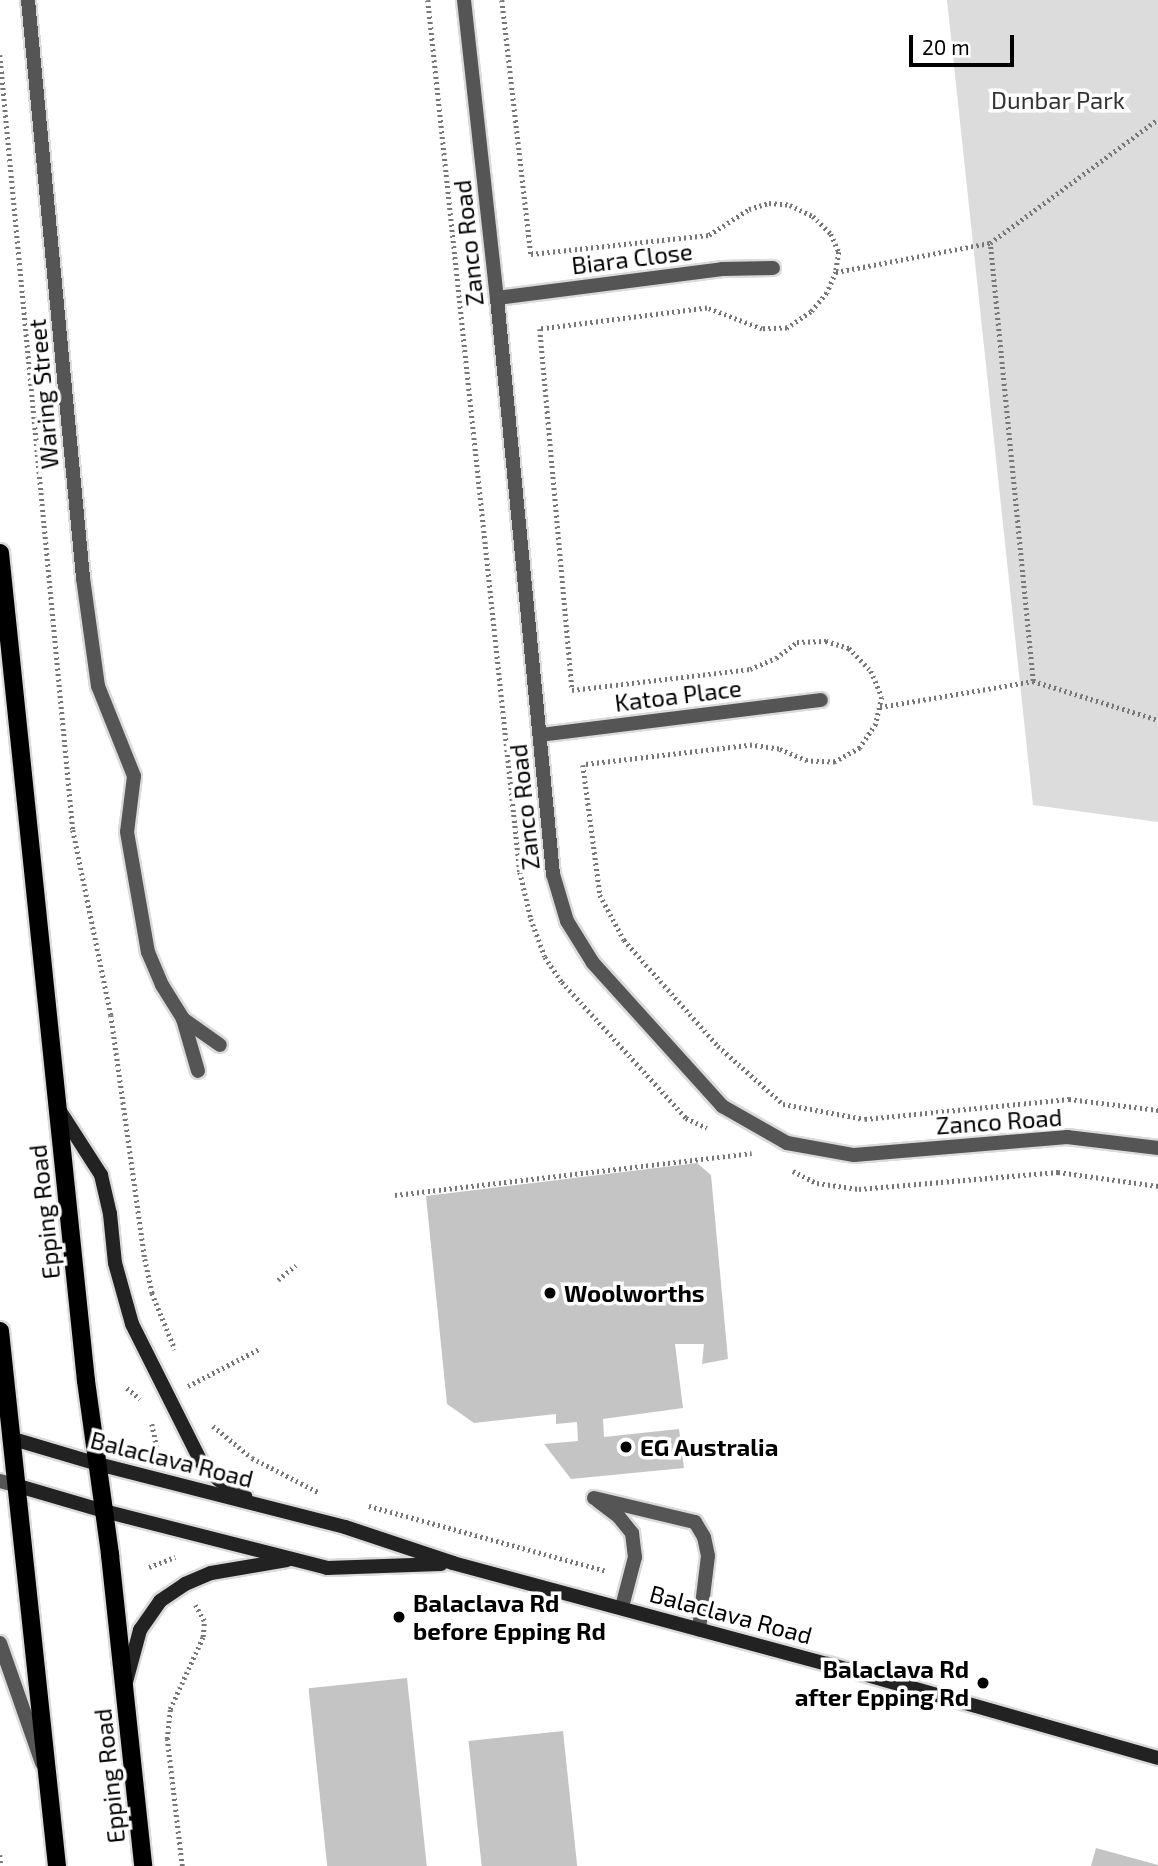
<!DOCTYPE html>
<style>
body{margin:0}
#map{position:relative;width:1158px;height:1866px;overflow:hidden;background:#fff;font-family:"Exo 2",sans-serif}
div>[style]{position:absolute}
[style*='--x']{left:calc(var(--x)*1px);top:calc(var(--y)*1px);width:calc(var(--w)*1px);rotate:calc(var(--a)*1deg)}
.green>*{inset:0;background:#dcdcdc}
.building>*{inset:0;background:#c4c4c4;transform-origin:0 0}
.path>*{height:4.5px;margin-top:-2.25px;transform-origin:0;background:repeating-linear-gradient(90deg,#777 0 2px,transparent 0 5.5px)}
.roads{filter:drop-shadow(2px 0 #dbdbdb) drop-shadow(-2px 0 #dbdbdb) drop-shadow(0 2px #dbdbdb) drop-shadow(0 -2px #dbdbdb)}
.service>*{height:14px;margin:-7px;padding:0 7px;transform-origin:7px;border-radius:7px;background:#555}
.minor>*{height:14px;margin:-7px;padding:0 7px;transform-origin:7px;border-radius:7px;background:#555}
.secondary>*{height:14px;margin:-7px;padding:0 7px;transform-origin:7px;border-radius:7px;background:#222}
.primary>*{height:18px;margin:-9px;padding:0 9px;transform-origin:9px;border-radius:9px;background:#000}
.dots>*{width:19px;height:19px;translate:-50% -50%;box-sizing:border-box;border:4px solid #fff;border-radius:50%}
span{translate:-50% -50%;white-space:nowrap;text-align:center;line-height:1.15;-webkit-text-stroke:7px #fff;paint-order:stroke}
.park-label{font-size:24px;color:#333}
.street-label{font-size:24px;color:#000}
.poi-label{font-size:24px;color:#000;font-weight:700}
.left{translate:0 -50%;text-align:left}
.right{translate:-100% -50%;text-align:right}
.scale{position:absolute;left:909px;top:35px;width:105px;height:32px;box-sizing:border-box;border:4px solid #000;border-top:0;padding-left:9px;font-size:21px;line-height:24px;white-space:nowrap;color:#000;-webkit-text-stroke:5px #fff;paint-order:stroke}
</style>
<div id="map">
<div class="green">
<div style="clip-path:polygon(947px 0,1158px 0,1158px 822px,1033px 805px)"></div>
</div>
<div class="building">
<div style="clip-path:polygon(697px 1163px,711px 1175px,728px 1359px,702px 1364px,704px 1344px,675px 1344px,683px 1408px,603px 1419px,604px 1437px,679px 1429px,684px 1468px,571px 1479px,544px 1444px,578px 1441px,577px 1422px,556px 1424px,556px 1414px,474px 1423px,447px 1404px,426px 1196px)"></div>
<div style="left:407px;top:1678px;width:189px;height:99px;rotate:84deg"></div>
<div style="left:563px;top:1731px;width:136px;height:95px;rotate:84deg"></div>
<div style="clip-path:polygon(1096px 1848px,1158px 1865px,1158px 1866px,1091px 1866px)"></div>
</div>
<div class="path">
<div style="--x:428;--y:0;--w:877;--a:83.98"></div>
<div style="--x:520;--y:872;--w:48;--a:76.8"></div>
<div style="--x:531;--y:919;--w:40;--a:69.8"></div>
<div style="--x:545;--y:957;--w:30;--a:56"></div>
<div style="--x:562;--y:982;--w:184;--a:47.6"></div>
<div style="--x:686;--y:1118;--w:23;--a:25"></div>
<div style="--x:502;--y:0;--w:256;--a:83.5"></div>
<div style="--x:531;--y:254;--w:179;--a:-6.1"></div>
<div style="--x:709;--y:235;--w:48;--a:-33"></div>
<div style="--x:749;--y:209;--w:21;--a:-17"></div>
<div style="--x:769;--y:203;--w:21;--a:5"></div>
<div style="--x:790;--y:205;--w:25;--a:26"></div>
<div style="--x:813;--y:216;--w:25;--a:45"></div>
<div style="--x:831;--y:234;--w:20;--a:66"></div>
<div style="--x:839;--y:252;--w:20;--a:99"></div>
<div style="--x:836;--y:272;--w:23;--a:113"></div>
<div style="--x:827;--y:293;--w:25;--a:130"></div>
<div style="--x:811;--y:312;--w:29;--a:146"></div>
<div style="--x:787;--y:328;--w:25;--a:178"></div>
<div style="--x:762;--y:329;--w:59;--a:-159.1"></div>
<div style="--x:707;--y:308;--w:168;--a:172.8"></div>
<div style="--x:540;--y:329;--w:362;--a:84.9"></div>
<div style="--x:572;--y:690;--w:179;--a:-6.7"></div>
<div style="--x:750;--y:669;--w:28;--a:-23"></div>
<div style="--x:776;--y:658;--w:26;--a:-37"></div>
<div style="--x:797;--y:642;--w:29;--a:-2"></div>
<div style="--x:826;--y:641;--w:24;--a:17"></div>
<div style="--x:849;--y:648;--w:32;--a:46"></div>
<div style="--x:871;--y:671;--w:28;--a:67"></div>
<div style="--x:882;--y:697;--w:28;--a:103"></div>
<div style="--x:876;--y:724;--w:29;--a:124"></div>
<div style="--x:860;--y:748;--w:29;--a:151"></div>
<div style="--x:835;--y:762;--w:28;--a:-178"></div>
<div style="--x:807;--y:761;--w:30;--a:-157"></div>
<div style="--x:779;--y:749;--w:27;--a:-172"></div>
<div style="--x:752;--y:745;--w:170;--a:173.3"></div>
<div style="--x:583;--y:765;--w:131;--a:82.5"></div>
<div style="--x:600;--y:895;--w:51;--a:61.9"></div>
<div style="--x:624;--y:940;--w:142;--a:48.4"></div>
<div style="--x:718;--y:1046;--w:87;--a:41.7"></div>
<div style="--x:783;--y:1104;--w:83;--a:10.4"></div>
<div style="--x:865;--y:1119;--w:205;--a:-5.6"></div>
<div style="--x:1069;--y:1099;--w:90;--a:7"></div>
<div style="--x:0;--y:55;--w:778;--a:84.62"></div>
<div style="--x:73;--y:830;--w:189;--a:78.4"></div>
<div style="--x:111;--y:1015;--w:246;--a:82.1"></div>
<div style="--x:145;--y:1259;--w:35;--a:78"></div>
<div style="--x:152;--y:1293;--w:61;--a:67.7"></div>
<div style="--x:836;--y:272;--w:157;--a:-10.7"></div>
<div style="--x:1033;--y:681;--w:440;--a:-95.6"></div>
<div style="--x:990;--y:243;--w:209;--a:-36.4"></div>
<div style="--x:880;--y:707;--w:155;--a:-9.6"></div>
<div style="--x:1033;--y:681;--w:131;--a:17.3"></div>
<div style="--x:793;--y:1171;--w:27;--a:27"></div>
<div style="--x:817;--y:1183;--w:42;--a:8.1"></div>
<div style="--x:859;--y:1189;--w:200;--a:-4.9"></div>
<div style="--x:1058;--y:1172;--w:101;--a:8"></div>
<div style="--x:395;--y:1195;--w:359;--a:-6.7"></div>
<div style="--x:278;--y:1280;--w:23;--a:-40"></div>
<div style="--x:188;--y:1386;--w:80;--a:-27.5"></div>
<div style="--x:127;--y:1388;--w:17;--a:40"></div>
<div style="--x:152;--y:1424;--w:25;--a:78"></div>
<div style="--x:213;--y:1426;--w:50;--a:39.4"></div>
<div style="--x:252;--y:1458;--w:76;--a:27.2"></div>
<div style="--x:369;--y:1506;--w:247;--a:15.3"></div>
<div style="--x:149;--y:1567;--w:28;--a:-21"></div>
<div style="--x:0;--y:1855;--w:11;--a:85"></div>
<div style="--x:182;--y:1866;--w:128;--a:-96.7"></div>
<div style="--x:167;--y:1739;--w:30;--a:-84"></div>
<div style="--x:170;--y:1709;--w:79;--a:-65.4"></div>
<div style="--x:203;--y:1637;--w:16;--a:-86"></div>
<div style="--x:204;--y:1621;--w:18;--a:-119"></div>
</div>
<div class="roads">
<div class="service">
<div style="--x:134;--y:776;--w:56;--a:97.1"></div>
<div style="--x:127;--y:832;--w:122;--a:80.1"></div>
<div style="--x:148;--y:952;--w:36;--a:67"></div>
<div style="--x:162;--y:985;--w:40;--a:58"></div>
<div style="--x:183;--y:1019;--w:54;--a:73.9"></div>
<div style="--x:183;--y:1019;--w:45;--a:35.1"></div>
<div style="--x:594;--y:1498;--w:104;--a:13.4"></div>
<div style="--x:695;--y:1522;--w:17;--a:59"></div>
<div style="--x:704;--y:1537;--w:19;--a:78"></div>
<div style="--x:708;--y:1556;--w:74;--a:97"></div>
<div style="--x:598;--y:1501;--w:26;--a:37"></div>
<div style="--x:619;--y:1517;--w:21;--a:51"></div>
<div style="--x:632;--y:1533;--w:24;--a:83"></div>
<div style="--x:635;--y:1557;--w:52;--a:104.6"></div>
</div>
<div class="minor">
<div style="--x:28;--y:0;--w:581;--a:84.56"></div>
<div style="--x:83;--y:578;--w:109;--a:82.1"></div>
<div style="--x:98;--y:686;--w:97;--a:68.2"></div>
<div style="--x:464;--y:0;--w:300;--a:83.7"></div>
<div style="--x:497;--y:298;--w:579;--a:84.45"></div>
<div style="--x:553;--y:874;--w:49;--a:73.4"></div>
<div style="--x:567;--y:921;--w:49;--a:58.2"></div>
<div style="--x:593;--y:963;--w:193;--a:47.9"></div>
<div style="--x:722;--y:1106;--w:75;--a:29.6"></div>
<div style="--x:787;--y:1143;--w:68;--a:10.2"></div>
<div style="--x:854;--y:1155;--w:214;--a:-4.8"></div>
<div style="--x:1067;--y:1137;--w:92;--a:6.9"></div>
<div style="--x:497;--y:298;--w:227;--a:-7.3"></div>
<div style="--x:722;--y:269;--w:51;--a:-1.1"></div>
<div style="--x:540;--y:735;--w:283;--a:-7.1"></div>
<div style="--x:0;--y:1481;--w:16;--a:15"></div>
<div style="--x:0;--y:1643;--w:127;--a:70.7"></div>
</div>
<div class="secondary">
<div style="--x:58;--y:1108;--w:80;--a:57.3"></div>
<div style="--x:101;--y:1175;--w:40;--a:77"></div>
<div style="--x:110;--y:1214;--w:49;--a:84.2"></div>
<div style="--x:115;--y:1263;--w:63;--a:74.4"></div>
<div style="--x:132;--y:1324;--w:154;--a:63.4"></div>
<div style="--x:201;--y:1462;--w:25;--a:45"></div>
<div style="--x:219;--y:1480;--w:31;--a:32"></div>
<div style="--x:10;--y:1438;--w:92;--a:16.5"></div>
<div style="--x:98;--y:1464;--w:255;--a:14.3"></div>
<div style="--x:345;--y:1527;--w:114;--a:18.4"></div>
<div style="--x:453;--y:1563;--w:388;--a:15.1"></div>
<div style="--x:828;--y:1664;--w:343;--a:15.9"></div>
<div style="--x:15;--y:1485;--w:93;--a:16.3"></div>
<div style="--x:104;--y:1511;--w:230;--a:14.3"></div>
<div style="--x:327;--y:1568;--w:114;--a:-2"></div>
<div style="--x:126;--y:1682;--w:54;--a:-74.9"></div>
<div style="--x:140;--y:1630;--w:35;--a:-55"></div>
<div style="--x:160;--y:1601;--w:30;--a:-34"></div>
<div style="--x:185;--y:1584;--w:28;--a:-23"></div>
<div style="--x:211;--y:1573;--w:77;--a:-9.7"></div>
</div>
<div class="primary">
<div style="--x:0;--y:553;--w:832;--a:84.07"></div>
<div style="--x:86;--y:1381;--w:176;--a:82.1"></div>
<div style="--x:110;--y:1555;--w:313;--a:83.9"></div>
<div style="--x:0;--y:1331;--w:538;--a:83.92"></div>
</div>
</div>
<div class="dots">
<div style="left:550px;top:1293px;background:#000"></div>
<div style="left:626px;top:1447px;background:#000"></div>
<div style="left:399px;top:1617px;background:#000"></div>
<div style="left:983px;top:1683px;background:#000"></div>
</div>
<div class="park-label">
<span style="left:1058px;top:100px">Dunbar Park</span>
</div>
<div class="street-label">
<span style="left:468px;top:243px;rotate:-96deg">Zanco Road</span>
<span style="left:632px;top:258px;rotate:-7deg">Biara Close</span>
<span style="left:43px;top:394px;rotate:-95deg">Waring Street</span>
<span style="left:678px;top:695px;rotate:-7deg">Katoa Place</span>
<span style="left:524px;top:807px;rotate:-96deg">Zanco Road</span>
<span style="left:999px;top:1121px;rotate:-4deg">Zanco Road</span>
<span style="left:44px;top:1212px;rotate:-96deg">Epping Road</span>
<span style="left:172px;top:1459px;rotate:14deg">Balaclava Road</span>
<span style="left:731px;top:1614px;rotate:15deg">Balaclava Road</span>
<span style="left:109px;top:1776px;rotate:-96deg">Epping Road</span>
</div>
<div class="poi-label">
<span class="left" style="left:564px;top:1293px">Woolworths</span>
<span class="left" style="left:640px;top:1447px">EG Australia</span>
<span class="left" style="left:413px;top:1617px">Balaclava Rd<br>before Epping Rd</span>
<span class="right" style="left:969px;top:1683px">Balaclava Rd<br>after Epping Rd</span>
</div>
<div class="scale">20 m</div>
</div>
